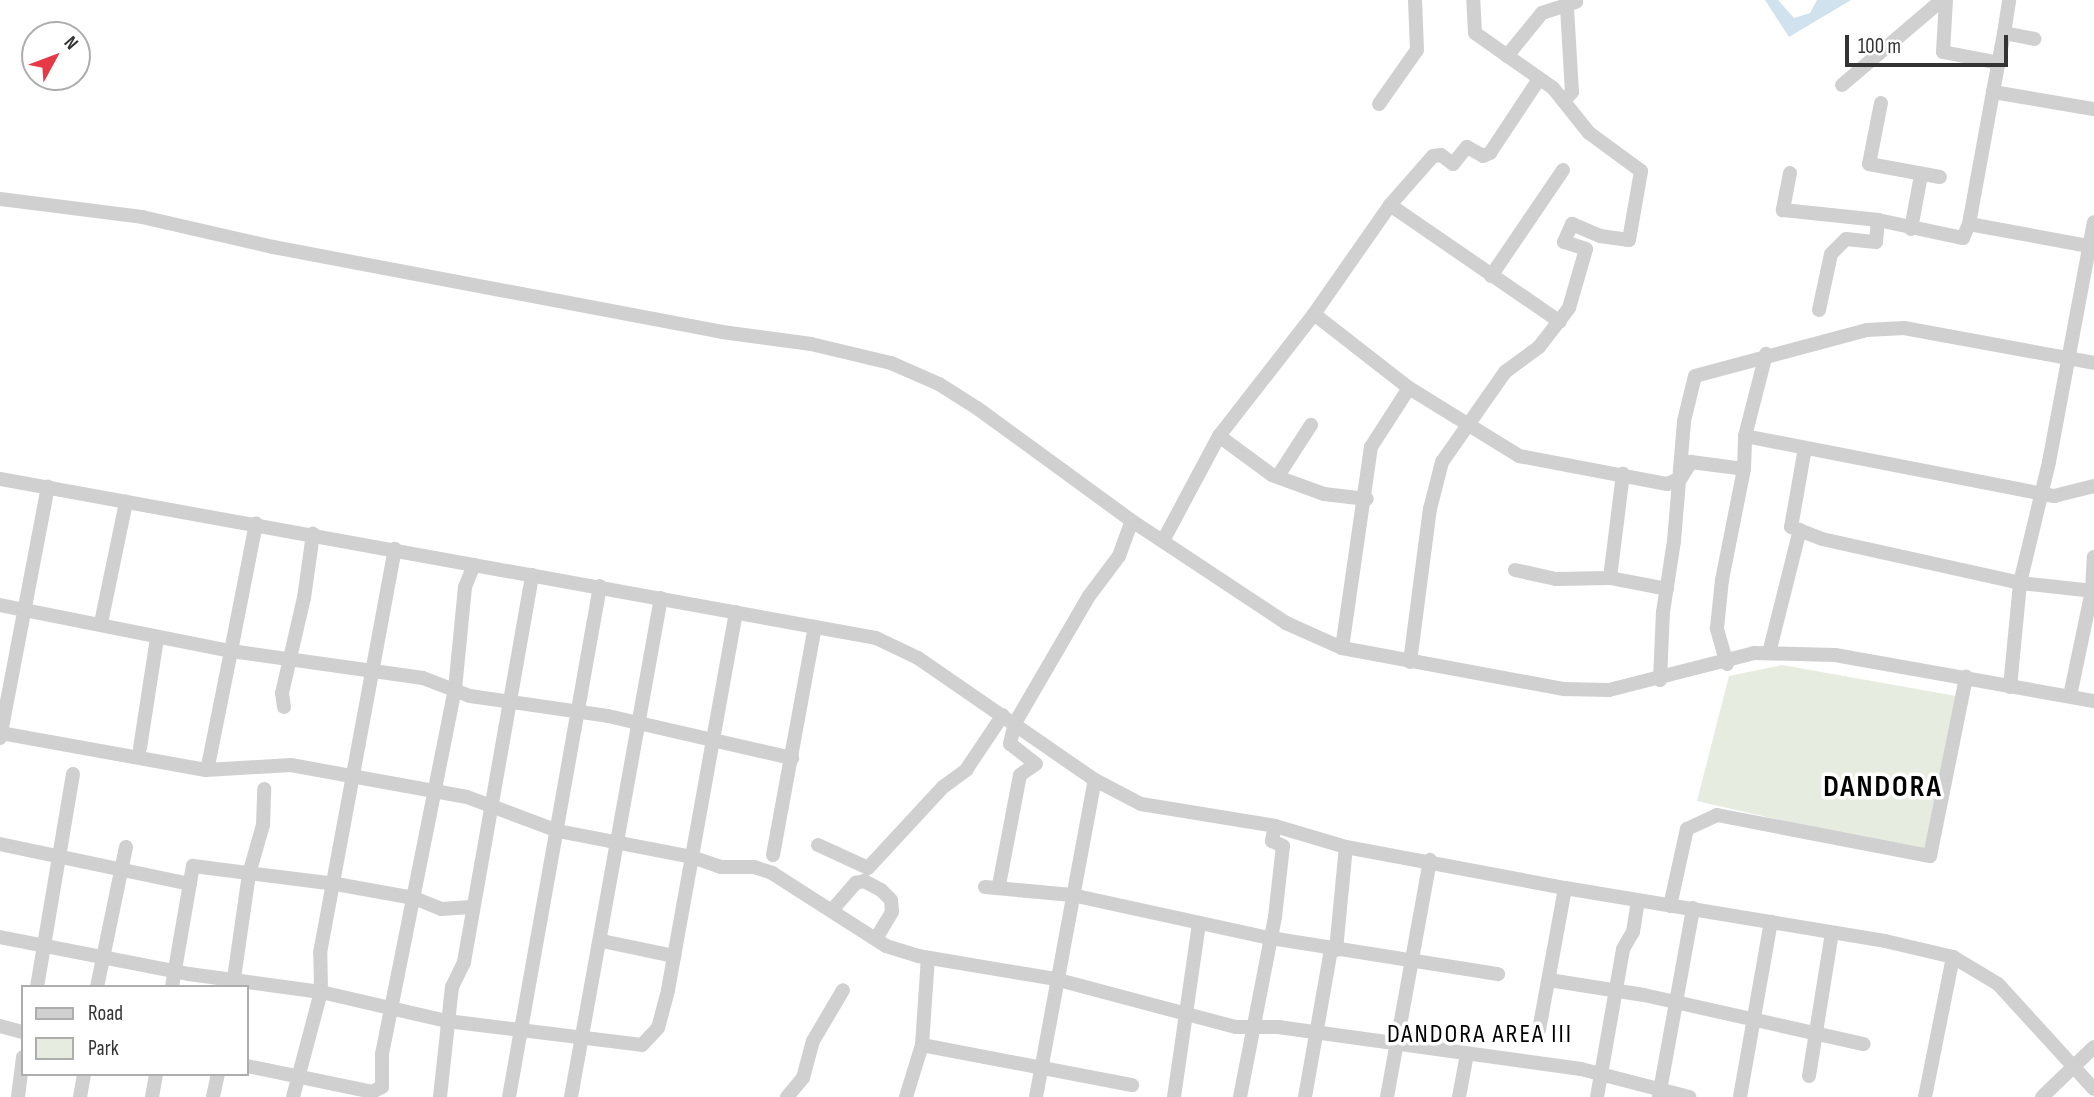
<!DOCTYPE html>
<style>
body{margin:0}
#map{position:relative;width:2094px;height:1097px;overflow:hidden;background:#fff;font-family:"Sofia Sans Condensed",sans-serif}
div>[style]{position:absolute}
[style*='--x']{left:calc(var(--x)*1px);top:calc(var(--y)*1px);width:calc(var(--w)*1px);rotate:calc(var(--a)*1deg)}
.green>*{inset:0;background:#e6ecdf}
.water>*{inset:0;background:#cfe2ee}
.minor>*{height:14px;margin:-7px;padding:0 7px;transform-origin:7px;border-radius:7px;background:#d0d0d0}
span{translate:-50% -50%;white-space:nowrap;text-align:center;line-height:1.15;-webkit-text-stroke:7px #fff;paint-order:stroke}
.quarter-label{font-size:26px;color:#000;letter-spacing:2px}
.district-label{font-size:30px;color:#000;font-weight:700;letter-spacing:2px}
.legend{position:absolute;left:21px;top:985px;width:228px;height:91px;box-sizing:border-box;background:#fff;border:2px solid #adadad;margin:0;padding:9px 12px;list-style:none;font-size:21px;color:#333}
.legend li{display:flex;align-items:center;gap:14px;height:35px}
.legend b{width:35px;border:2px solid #adadad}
.north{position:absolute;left:21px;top:21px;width:70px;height:70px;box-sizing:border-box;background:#fff;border:2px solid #adadad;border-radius:50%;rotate:49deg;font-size:19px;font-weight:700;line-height:28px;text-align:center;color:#333}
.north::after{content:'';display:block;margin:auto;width:24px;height:32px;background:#e63946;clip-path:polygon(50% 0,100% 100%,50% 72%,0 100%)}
.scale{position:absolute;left:1845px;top:35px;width:163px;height:32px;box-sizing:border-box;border:4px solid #333;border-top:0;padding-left:9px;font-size:21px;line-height:24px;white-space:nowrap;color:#333;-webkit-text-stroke:5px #fff;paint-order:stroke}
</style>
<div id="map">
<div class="green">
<div style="clip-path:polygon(1782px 665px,1956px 696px,1925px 853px,1697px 801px,1729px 676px)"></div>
</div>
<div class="water">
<div style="clip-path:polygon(1765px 0,1778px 0,1794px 18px,1810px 13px,1817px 0,1851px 0,1789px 37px)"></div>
</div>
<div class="minor">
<div style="--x:1946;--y:0;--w:52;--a:93.3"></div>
<div style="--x:1943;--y:52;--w:57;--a:11.1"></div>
<div style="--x:2004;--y:33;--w:33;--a:-81"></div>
<div style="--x:1507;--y:56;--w:55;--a:-50.9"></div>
<div style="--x:1542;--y:13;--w:36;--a:-18"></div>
<div style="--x:1842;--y:85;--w:131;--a:-40.4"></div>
<div style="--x:1993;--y:92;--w:60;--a:-79.4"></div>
<div style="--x:2004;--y:33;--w:31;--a:11"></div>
<div style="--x:1565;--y:100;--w:11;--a:-49"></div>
<div style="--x:1572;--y:92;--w:84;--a:-93.4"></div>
<div style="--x:1881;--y:103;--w:62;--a:101.1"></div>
<div style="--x:1869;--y:164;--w:72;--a:10.4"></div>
<div style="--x:1379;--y:104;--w:66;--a:-54.9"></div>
<div style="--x:1417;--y:50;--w:50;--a:-92.3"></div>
<div style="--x:1790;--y:173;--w:38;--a:101"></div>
<div style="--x:1783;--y:210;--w:96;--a:6"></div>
<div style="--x:0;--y:199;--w:143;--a:7.2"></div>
<div style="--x:142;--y:217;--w:134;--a:12.9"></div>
<div style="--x:273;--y:247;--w:457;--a:10.7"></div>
<div style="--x:722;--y:332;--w:90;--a:7.7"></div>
<div style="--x:811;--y:344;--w:82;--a:13.4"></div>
<div style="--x:891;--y:363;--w:52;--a:23.6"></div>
<div style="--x:939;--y:384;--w:45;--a:32.3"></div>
<div style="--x:977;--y:408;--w:192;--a:36.1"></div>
<div style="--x:1132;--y:521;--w:185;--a:33.5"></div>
<div style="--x:1286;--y:623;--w:61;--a:24.1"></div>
<div style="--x:1342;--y:648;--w:226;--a:10.5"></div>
<div style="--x:1564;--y:689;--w:45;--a:1.3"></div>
<div style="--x:1609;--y:690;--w:150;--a:-14.3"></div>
<div style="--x:1754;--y:653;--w:81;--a:1.4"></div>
<div style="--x:1835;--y:655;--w:263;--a:10.1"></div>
<div style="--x:1390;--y:205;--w:206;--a:34.5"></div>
<div style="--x:1969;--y:224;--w:134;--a:-79.7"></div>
<div style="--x:1993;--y:92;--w:102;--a:9.6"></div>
<div style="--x:1911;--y:229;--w:55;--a:-79.5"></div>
<div style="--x:1491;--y:276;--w:128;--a:-55.8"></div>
<div style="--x:1819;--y:310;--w:57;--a:-77.9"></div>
<div style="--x:1831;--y:254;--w:21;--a:-45"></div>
<div style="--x:1846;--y:239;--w:30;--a:6"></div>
<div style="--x:1876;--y:242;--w:22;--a:-85"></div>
<div style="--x:1878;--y:220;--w:87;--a:12"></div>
<div style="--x:1963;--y:238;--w:15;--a:-67"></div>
<div style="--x:1969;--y:224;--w:122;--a:10.4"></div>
<div style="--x:1314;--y:314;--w:120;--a:37.9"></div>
<div style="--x:1409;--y:388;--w:129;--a:31.7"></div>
<div style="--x:1519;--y:456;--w:151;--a:10.7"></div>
<div style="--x:1667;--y:484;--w:15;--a:-23"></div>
<div style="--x:1681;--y:478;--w:19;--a:-58"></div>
<div style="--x:1691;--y:462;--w:53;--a:7.5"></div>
<div style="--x:1219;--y:436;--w:66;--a:36.3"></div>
<div style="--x:1272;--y:475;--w:55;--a:20.1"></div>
<div style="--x:1324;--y:494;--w:43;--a:6.6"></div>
<div style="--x:1745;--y:436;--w:315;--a:11"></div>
<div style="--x:2054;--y:496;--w:41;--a:-14"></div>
<div style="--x:1805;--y:448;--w:80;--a:100"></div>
<div style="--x:1791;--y:527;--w:33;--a:21"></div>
<div style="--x:1822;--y:539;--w:203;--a:12.5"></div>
<div style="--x:2020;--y:583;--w:74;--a:6.2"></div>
<div style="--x:1278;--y:476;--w:61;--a:-57.1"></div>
<div style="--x:0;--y:479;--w:890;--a:10.29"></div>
<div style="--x:876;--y:638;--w:47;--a:25.5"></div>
<div style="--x:918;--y:658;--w:215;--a:34.6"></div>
<div style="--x:1095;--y:780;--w:52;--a:27.6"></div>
<div style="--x:1141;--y:804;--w:136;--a:9.3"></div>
<div style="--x:1275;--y:826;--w:74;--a:16.5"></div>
<div style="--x:1346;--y:847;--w:223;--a:10.6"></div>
<div style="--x:1565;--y:888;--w:324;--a:9.4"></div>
<div style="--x:1885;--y:941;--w:70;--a:13.2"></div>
<div style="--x:1953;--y:957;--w:52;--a:31"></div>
<div style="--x:1998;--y:984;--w:142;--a:47.6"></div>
<div style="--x:1164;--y:539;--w:117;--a:-61.9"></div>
<div style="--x:1219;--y:436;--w:155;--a:-52.1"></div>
<div style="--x:1314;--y:314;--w:133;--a:-55.1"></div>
<div style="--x:1390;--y:205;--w:65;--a:-48.7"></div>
<div style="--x:1433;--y:156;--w:8;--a:-7"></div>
<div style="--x:1441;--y:155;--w:15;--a:37"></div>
<div style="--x:1453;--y:164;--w:22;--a:-51"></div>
<div style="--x:1467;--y:147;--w:18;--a:29"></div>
<div style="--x:1483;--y:156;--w:8;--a:-23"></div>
<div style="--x:1490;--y:153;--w:89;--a:-56.5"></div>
<div style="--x:1515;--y:570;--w:42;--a:12.4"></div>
<div style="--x:1556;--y:579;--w:54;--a:-1.1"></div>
<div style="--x:1610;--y:578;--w:58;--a:10.9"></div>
<div style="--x:1610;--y:578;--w:105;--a:-82.9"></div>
<div style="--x:0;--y:605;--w:236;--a:11.3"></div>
<div style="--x:231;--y:651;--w:130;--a:-78.9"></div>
<div style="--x:101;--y:623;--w:124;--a:-78.3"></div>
<div style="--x:1342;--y:648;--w:203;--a:-81.8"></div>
<div style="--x:1371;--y:447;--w:70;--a:-57.2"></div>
<div style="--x:1769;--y:653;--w:127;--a:-75.9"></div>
<div style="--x:1410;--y:662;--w:154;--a:-82.6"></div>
<div style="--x:1430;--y:509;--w:49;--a:-75.7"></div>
<div style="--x:1442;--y:462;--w:110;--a:-55"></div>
<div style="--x:1505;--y:372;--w:42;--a:-36.3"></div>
<div style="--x:1539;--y:347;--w:49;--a:-52.4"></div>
<div style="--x:1569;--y:308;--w:61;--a:-73.9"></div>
<div style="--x:1586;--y:249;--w:23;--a:-162"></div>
<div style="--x:1564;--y:242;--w:20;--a:-66"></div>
<div style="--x:1572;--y:224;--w:30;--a:23"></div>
<div style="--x:1600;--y:236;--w:29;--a:8"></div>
<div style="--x:1629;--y:240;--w:70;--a:-80.1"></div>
<div style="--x:1641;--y:171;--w:64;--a:-143.8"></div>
<div style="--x:1589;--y:133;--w:58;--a:-128.7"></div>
<div style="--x:1553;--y:88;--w:95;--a:-144.8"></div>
<div style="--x:1475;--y:33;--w:33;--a:-93"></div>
<div style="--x:1727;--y:664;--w:37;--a:-106"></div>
<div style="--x:1717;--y:628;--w:48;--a:-84.1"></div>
<div style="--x:1722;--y:580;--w:113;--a:-78.8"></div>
<div style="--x:1744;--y:469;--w:33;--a:-88"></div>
<div style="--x:1745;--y:436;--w:85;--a:-75.6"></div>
<div style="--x:1660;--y:680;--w:68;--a:-87.5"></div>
<div style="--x:1663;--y:612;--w:72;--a:-81.2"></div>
<div style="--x:1674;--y:541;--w:120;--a:-85.2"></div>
<div style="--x:1684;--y:421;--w:46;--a:-76.3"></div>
<div style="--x:1695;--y:376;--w:178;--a:-15"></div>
<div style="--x:1867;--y:330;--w:37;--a:-3"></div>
<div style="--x:1904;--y:328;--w:193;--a:10.4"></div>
<div style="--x:2010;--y:687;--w:104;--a:-84.5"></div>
<div style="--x:2020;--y:583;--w:124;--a:-76.5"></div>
<div style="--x:2049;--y:462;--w:244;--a:-79.4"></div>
<div style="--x:2070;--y:696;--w:107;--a:-78.2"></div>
<div style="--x:2092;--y:591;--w:34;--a:-87"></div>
<div style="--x:284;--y:707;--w:14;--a:-98"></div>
<div style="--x:282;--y:693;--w:98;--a:-77"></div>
<div style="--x:304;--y:598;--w:65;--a:-82"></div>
<div style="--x:0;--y:733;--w:209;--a:10.2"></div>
<div style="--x:206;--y:770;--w:85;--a:-3.4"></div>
<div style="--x:291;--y:765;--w:179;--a:10.3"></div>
<div style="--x:467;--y:797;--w:97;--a:20.5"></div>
<div style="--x:558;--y:831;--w:136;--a:11"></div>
<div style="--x:692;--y:857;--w:31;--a:19"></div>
<div style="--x:721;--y:867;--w:33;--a:0"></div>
<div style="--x:754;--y:867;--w:19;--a:18"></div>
<div style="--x:772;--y:873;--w:135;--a:32.6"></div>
<div style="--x:886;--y:946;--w:34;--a:17"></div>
<div style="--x:918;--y:956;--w:139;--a:9.5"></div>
<div style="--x:1055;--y:979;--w:187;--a:14.9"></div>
<div style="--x:1236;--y:1027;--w:42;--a:0"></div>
<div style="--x:1278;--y:1027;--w:306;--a:7.9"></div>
<div style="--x:1581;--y:1069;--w:112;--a:14.5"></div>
<div style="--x:0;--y:738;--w:256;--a:-79.2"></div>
<div style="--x:140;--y:748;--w:111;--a:-81.2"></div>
<div style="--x:208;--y:766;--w:117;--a:-78.7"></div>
<div style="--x:231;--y:651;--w:194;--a:8"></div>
<div style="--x:423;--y:678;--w:50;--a:21"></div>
<div style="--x:470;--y:696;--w:139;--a:8.2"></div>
<div style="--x:608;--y:716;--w:189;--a:12.9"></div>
<div style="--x:0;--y:844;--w:194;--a:11.9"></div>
<div style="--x:818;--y:845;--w:55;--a:24.7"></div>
<div style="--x:868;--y:868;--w:110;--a:-47.2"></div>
<div style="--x:943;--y:787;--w:29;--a:-36"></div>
<div style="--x:966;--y:770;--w:66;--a:-56.1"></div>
<div style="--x:773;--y:855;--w:232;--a:-79.6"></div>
<div style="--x:999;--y:885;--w:112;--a:-79.2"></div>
<div style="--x:1020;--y:775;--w:19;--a:-35"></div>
<div style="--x:1036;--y:764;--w:33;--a:-142"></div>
<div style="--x:1010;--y:744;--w:22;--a:-77"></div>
<div style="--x:1015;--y:723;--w:147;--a:-59.8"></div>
<div style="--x:1089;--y:596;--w:50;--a:-53.1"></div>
<div style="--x:1119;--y:556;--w:37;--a:-70"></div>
<div style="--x:985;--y:887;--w:87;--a:5.3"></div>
<div style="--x:1072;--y:895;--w:203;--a:12.3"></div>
<div style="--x:1270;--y:938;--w:231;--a:9"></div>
<div style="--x:1670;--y:906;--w:79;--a:-77.6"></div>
<div style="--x:1687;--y:829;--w:33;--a:-25"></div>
<div style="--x:1717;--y:815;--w:217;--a:10.9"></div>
<div style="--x:1930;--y:856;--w:183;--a:-78.6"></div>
<div style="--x:833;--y:909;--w:35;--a:-49"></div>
<div style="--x:856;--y:883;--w:8;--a:-14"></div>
<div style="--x:864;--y:881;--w:19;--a:28"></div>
<div style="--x:881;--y:890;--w:14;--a:45"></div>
<div style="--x:891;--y:900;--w:12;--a:85"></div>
<div style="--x:892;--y:912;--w:31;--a:121"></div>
<div style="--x:0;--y:937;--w:193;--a:11.1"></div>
<div style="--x:189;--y:974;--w:133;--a:7.8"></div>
<div style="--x:321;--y:992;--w:129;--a:13"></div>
<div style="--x:447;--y:1021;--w:196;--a:7"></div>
<div style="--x:642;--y:1045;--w:23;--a:-47"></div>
<div style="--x:658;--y:1028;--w:39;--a:-75"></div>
<div style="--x:668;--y:990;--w:384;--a:-79.8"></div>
<div style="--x:602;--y:941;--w:74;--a:11.8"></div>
<div style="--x:1336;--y:950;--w:103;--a:-84.5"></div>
<div style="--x:1549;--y:980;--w:96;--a:9"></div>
<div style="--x:1644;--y:995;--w:225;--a:12.6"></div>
<div style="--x:233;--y:985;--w:112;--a:-81.8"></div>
<div style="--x:249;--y:874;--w:51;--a:-74.1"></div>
<div style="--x:263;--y:825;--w:36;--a:-88"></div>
<div style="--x:37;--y:987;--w:216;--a:-80.4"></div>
<div style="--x:97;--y:987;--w:143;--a:-78.3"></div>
<div style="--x:172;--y:987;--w:123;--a:-80.2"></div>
<div style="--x:193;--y:866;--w:144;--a:7.2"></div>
<div style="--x:336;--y:884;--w:79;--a:10.2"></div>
<div style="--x:414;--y:898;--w:29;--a:22"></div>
<div style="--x:441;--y:909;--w:30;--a:-4"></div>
<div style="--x:0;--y:1026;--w:24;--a:15"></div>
<div style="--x:1539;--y:1030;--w:144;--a:-79.6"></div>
<div style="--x:922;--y:1045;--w:214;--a:10.8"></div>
<div style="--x:247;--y:1066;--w:128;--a:11.7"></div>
<div style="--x:372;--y:1092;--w:11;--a:-27"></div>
<div style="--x:382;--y:1087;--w:33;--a:-90"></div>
<div style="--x:382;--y:1054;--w:372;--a:-78.7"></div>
<div style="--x:455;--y:689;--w:102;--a:-84.4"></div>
<div style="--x:465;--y:587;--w:24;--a:-68"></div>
<div style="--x:1809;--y:1076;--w:145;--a:-80.9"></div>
<div style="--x:1659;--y:1096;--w:191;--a:-79.7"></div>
<div style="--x:18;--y:1097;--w:40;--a:-82.9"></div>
<div style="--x:80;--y:1097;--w:23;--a:-80"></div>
<div style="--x:152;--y:1097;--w:23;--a:-80"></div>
<div style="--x:213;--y:1097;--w:24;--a:-78"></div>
<div style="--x:293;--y:1097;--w:109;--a:-75.1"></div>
<div style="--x:321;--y:992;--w:39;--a:-91"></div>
<div style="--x:320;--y:953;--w:411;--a:-79.5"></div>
<div style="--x:440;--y:1097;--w:111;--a:-83.8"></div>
<div style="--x:452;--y:987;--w:28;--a:-64"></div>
<div style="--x:464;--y:962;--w:393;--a:-80"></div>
<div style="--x:509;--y:1097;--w:519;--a:-79.9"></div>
<div style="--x:571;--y:1097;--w:507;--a:-79.78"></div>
<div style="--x:787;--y:1097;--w:25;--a:-50"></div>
<div style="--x:803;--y:1078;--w:38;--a:-75"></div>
<div style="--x:813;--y:1041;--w:59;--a:-59.5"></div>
<div style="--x:906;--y:1097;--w:54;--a:-72.9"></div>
<div style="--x:922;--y:1045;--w:87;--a:-86.1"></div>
<div style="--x:1036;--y:1097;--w:322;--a:-79.5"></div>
<div style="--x:1174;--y:1097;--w:176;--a:-81.8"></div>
<div style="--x:1240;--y:1097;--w:183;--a:-79"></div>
<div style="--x:1275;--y:917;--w:71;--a:-83.6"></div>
<div style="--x:1283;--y:846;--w:12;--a:-156"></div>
<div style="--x:1272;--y:841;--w:15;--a:-79"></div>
<div style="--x:1305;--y:1097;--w:150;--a:-80"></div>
<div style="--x:1387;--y:1097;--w:241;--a:-79.7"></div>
<div style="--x:1459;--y:1097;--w:44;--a:-79.5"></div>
<div style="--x:1597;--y:1097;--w:150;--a:-80"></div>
<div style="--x:1623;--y:949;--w:20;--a:-60"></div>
<div style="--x:1633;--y:932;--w:31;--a:-81"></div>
<div style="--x:1740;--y:1097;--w:178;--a:-80"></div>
<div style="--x:1925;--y:1097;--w:143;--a:-78.7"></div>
<div style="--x:2042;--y:1097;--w:72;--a:-43.9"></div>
</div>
<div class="quarter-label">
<span style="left:1480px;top:1035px">DANDORA AREA III</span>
</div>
<div class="district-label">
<span style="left:1883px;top:787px">DANDORA</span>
</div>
<ul class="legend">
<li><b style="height:9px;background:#d0d0d0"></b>Road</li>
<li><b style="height:19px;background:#e6ecdf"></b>Park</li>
</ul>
<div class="north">N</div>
<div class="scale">100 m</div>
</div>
